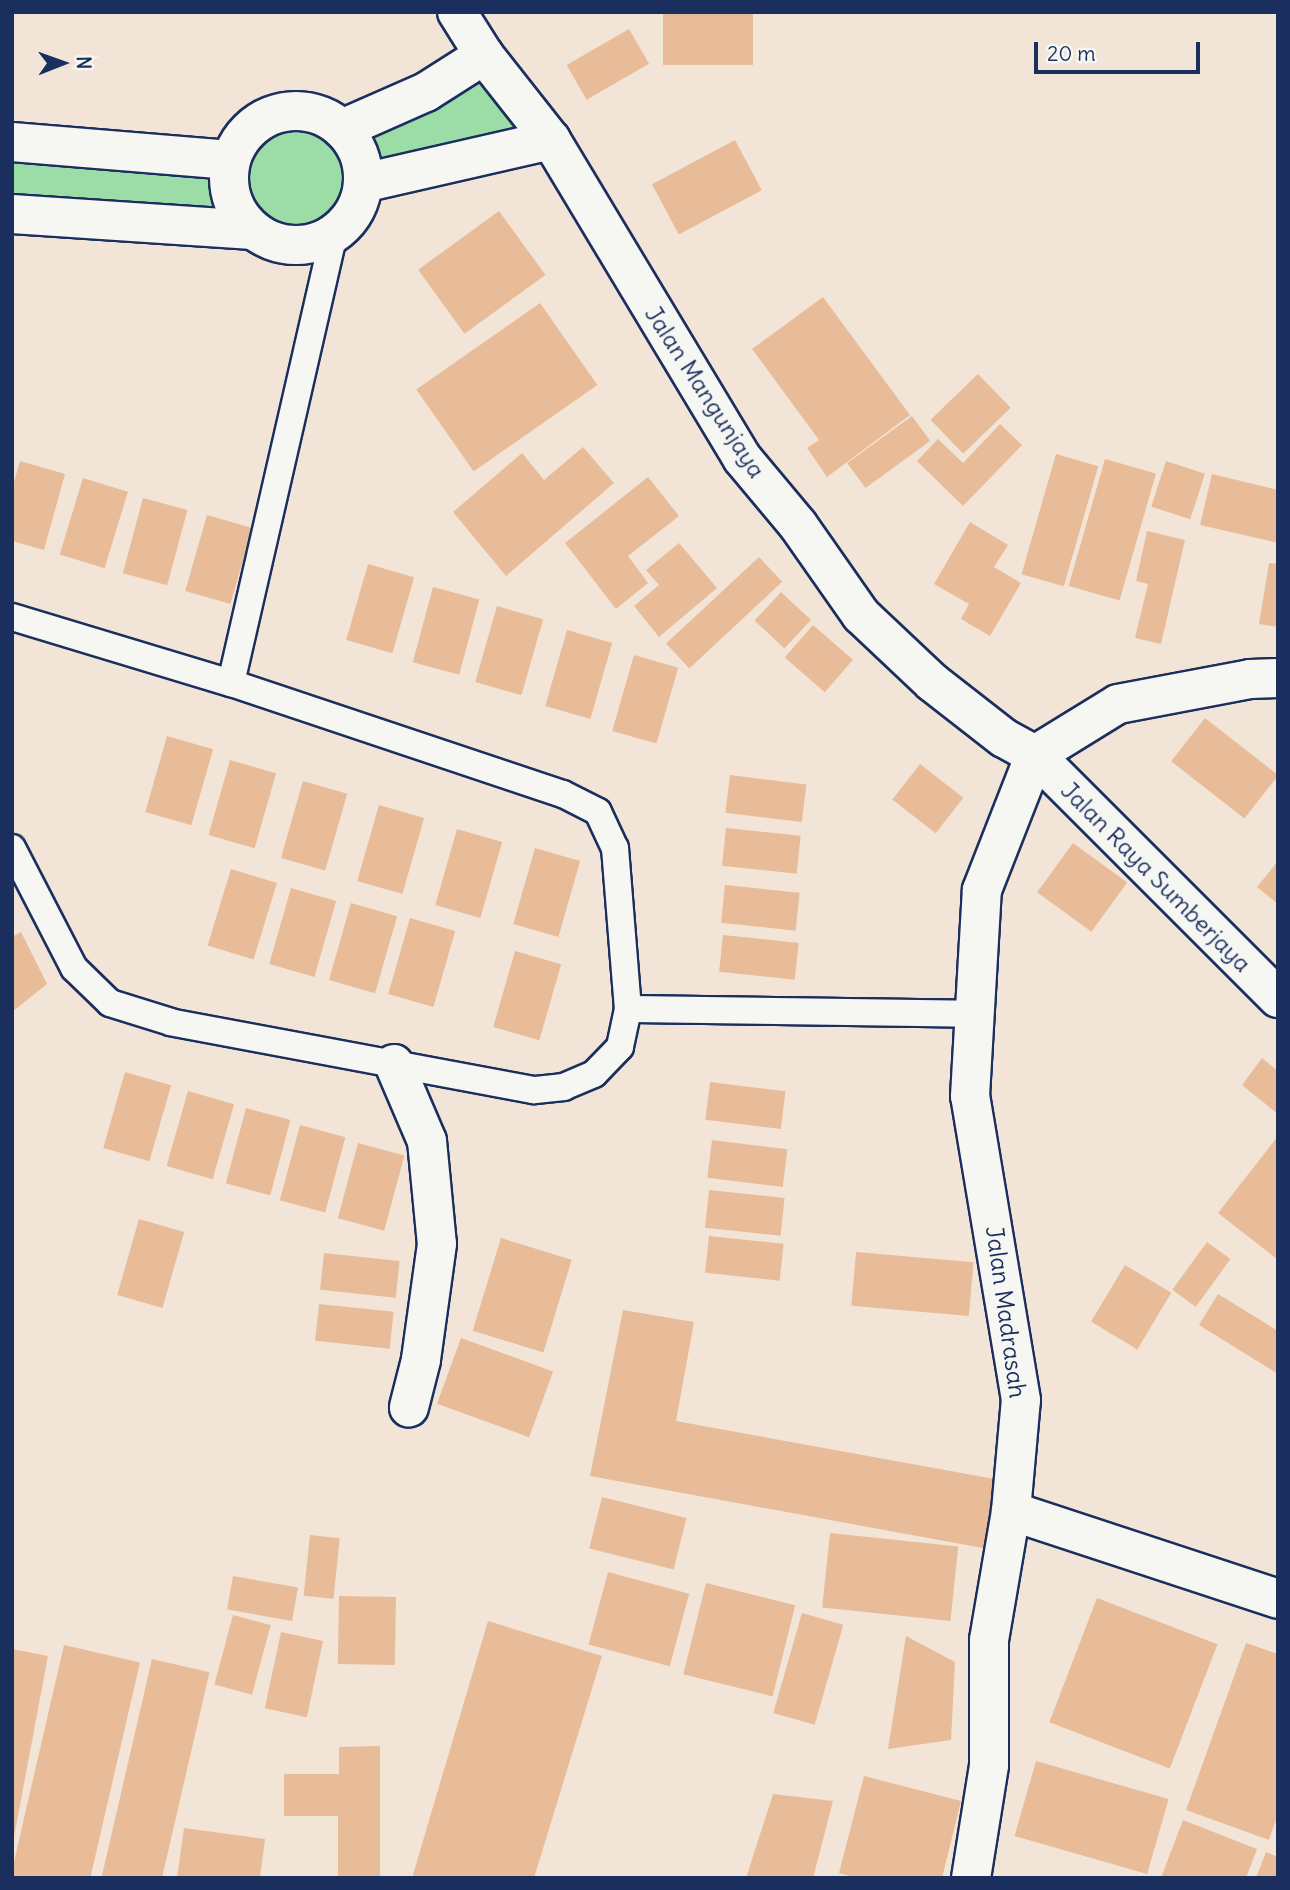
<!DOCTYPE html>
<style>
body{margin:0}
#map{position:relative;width:1290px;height:1890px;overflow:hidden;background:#f2e5d7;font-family:Delius,sans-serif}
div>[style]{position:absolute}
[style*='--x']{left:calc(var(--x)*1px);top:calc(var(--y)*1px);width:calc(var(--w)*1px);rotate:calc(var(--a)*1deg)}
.green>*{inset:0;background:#9cdda7}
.building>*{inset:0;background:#e9bc99;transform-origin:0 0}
.roads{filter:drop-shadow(2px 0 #1b2f5e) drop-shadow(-2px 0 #1b2f5e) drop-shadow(0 2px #1b2f5e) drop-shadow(0 -2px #1b2f5e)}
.lane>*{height:26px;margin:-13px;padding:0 13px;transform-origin:13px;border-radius:13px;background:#f6f6f2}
.street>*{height:38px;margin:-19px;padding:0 19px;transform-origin:19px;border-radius:19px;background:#f6f6f2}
.street>.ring{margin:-19px;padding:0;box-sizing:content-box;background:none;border:38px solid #f6f6f2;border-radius:50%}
.secondary>*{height:38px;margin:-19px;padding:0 19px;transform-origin:19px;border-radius:19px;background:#f6f6f2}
span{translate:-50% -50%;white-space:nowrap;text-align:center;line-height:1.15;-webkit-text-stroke:5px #f6f6f2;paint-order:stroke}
.street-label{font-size:24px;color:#1b2f5e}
.frame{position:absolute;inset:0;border:14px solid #1b2f5e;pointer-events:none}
.north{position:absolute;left:28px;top:28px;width:70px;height:70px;-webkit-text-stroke:5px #f6f6f2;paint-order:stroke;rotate:89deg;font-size:19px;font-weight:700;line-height:28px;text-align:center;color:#1b2f5e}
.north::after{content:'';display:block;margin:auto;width:24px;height:32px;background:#1b2f5e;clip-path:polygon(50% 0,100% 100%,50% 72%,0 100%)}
.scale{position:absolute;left:1034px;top:42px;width:166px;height:32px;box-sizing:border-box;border:4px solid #1b2f5e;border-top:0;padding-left:9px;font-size:21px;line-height:24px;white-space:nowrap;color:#1b2f5e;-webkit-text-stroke:5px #f6f6f2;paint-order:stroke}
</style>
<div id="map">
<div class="green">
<div style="clip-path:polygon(484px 55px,551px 140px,360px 199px,345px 225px,311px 244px,287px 246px,252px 230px,12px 213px,12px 142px,230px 160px,244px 135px,264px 118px,292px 110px,319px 114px,342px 129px)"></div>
</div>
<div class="building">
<div style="left:663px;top:12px;width:90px;height:53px"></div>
<div style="left:629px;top:29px;width:40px;height:72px;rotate:60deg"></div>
<div style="left:735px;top:140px;width:57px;height:94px;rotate:62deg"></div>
<div style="left:499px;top:211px;width:79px;height:100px;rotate:54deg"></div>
<div style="clip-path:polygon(823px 297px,910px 415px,827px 477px,807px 448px,819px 440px,752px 349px)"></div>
<div style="left:540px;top:303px;width:100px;height:151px;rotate:55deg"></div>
<div style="left:978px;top:374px;width:47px;height:66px;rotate:46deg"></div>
<div style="left:912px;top:416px;width:31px;height:80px;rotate:54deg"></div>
<div style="clip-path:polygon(1000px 424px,1022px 445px,963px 506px,917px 461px,938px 439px,963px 463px)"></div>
<div style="clip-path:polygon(583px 447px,614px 483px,506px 576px,453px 512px,522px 453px,544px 480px)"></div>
<div style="left:1056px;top:454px;width:44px;height:125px;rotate:16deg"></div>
<div style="left:1105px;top:459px;width:53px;height:132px;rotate:16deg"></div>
<div style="clip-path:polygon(20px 461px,65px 474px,44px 550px,12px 541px,12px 489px)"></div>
<div style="left:1166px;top:461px;width:41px;height:48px;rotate:18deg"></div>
<div style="clip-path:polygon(1212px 474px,1278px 490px,1278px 543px,1200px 525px)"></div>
<div style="clip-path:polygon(648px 477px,679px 516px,628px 556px,648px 583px,616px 609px,565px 543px)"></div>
<div style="left:83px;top:478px;width:47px;height:80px;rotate:17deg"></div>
<div style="left:143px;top:498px;width:46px;height:78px;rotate:15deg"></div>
<div style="left:207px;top:515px;width:47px;height:79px;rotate:16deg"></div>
<div style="clip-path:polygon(970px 522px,1008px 545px,994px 567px,1021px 583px,990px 636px,961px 619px,969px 604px,934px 584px)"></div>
<div style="clip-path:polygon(1147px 531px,1185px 540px,1161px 644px,1135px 638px,1148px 584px,1136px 581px)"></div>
<div style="clip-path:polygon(679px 543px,717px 588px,659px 637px,634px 606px,659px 585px,646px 570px)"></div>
<div style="left:759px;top:557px;width:34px;height:127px;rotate:47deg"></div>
<div style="clip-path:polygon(1269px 563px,1278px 564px,1278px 627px,1259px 624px)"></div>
<div style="left:368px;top:564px;width:48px;height:79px;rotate:16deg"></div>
<div style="left:433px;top:587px;width:48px;height:78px;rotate:15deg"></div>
<div style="left:781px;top:592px;width:41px;height:39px;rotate:43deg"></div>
<div style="left:497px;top:606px;width:48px;height:79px;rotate:16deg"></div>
<div style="left:813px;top:625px;width:53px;height:43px;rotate:41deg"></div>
<div style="left:567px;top:630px;width:47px;height:79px;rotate:16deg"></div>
<div style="left:634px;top:655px;width:46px;height:79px;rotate:16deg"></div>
<div style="left:1205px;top:718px;width:93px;height:55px;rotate:38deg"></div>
<div style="left:167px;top:736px;width:48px;height:79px;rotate:16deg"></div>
<div style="left:230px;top:760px;width:48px;height:78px;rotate:16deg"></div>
<div style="left:920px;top:764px;width:55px;height:45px;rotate:38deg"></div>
<div style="left:730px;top:775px;width:77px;height:38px;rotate:7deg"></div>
<div style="left:303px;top:781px;width:46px;height:80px;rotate:16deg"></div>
<div style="left:379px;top:805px;width:47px;height:79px;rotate:16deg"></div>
<div style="left:726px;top:828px;width:75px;height:38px;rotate:6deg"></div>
<div style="left:457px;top:829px;width:47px;height:79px;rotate:16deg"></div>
<div style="left:1073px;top:843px;width:67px;height:61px;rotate:36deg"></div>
<div style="left:535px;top:848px;width:47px;height:79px;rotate:16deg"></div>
<div style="clip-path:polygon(1278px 861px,1278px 904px,1257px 887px)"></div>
<div style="left:231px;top:869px;width:48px;height:80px;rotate:17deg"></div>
<div style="left:725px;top:885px;width:75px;height:38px;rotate:6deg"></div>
<div style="left:291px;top:888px;width:47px;height:79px;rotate:16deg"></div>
<div style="left:351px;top:903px;width:48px;height:80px;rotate:16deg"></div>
<div style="left:410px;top:918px;width:47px;height:79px;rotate:16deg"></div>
<div style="clip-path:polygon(21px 932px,47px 984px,12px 1012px,12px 937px)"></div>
<div style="left:723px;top:935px;width:76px;height:37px;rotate:6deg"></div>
<div style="left:515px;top:951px;width:48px;height:79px;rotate:16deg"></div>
<div style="clip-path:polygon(1262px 1058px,1278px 1071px,1278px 1114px,1242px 1085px)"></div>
<div style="left:125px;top:1072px;width:48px;height:79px;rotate:16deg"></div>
<div style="left:710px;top:1082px;width:76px;height:38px;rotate:7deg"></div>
<div style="left:188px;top:1091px;width:48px;height:78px;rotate:16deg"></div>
<div style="left:246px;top:1108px;width:46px;height:78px;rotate:15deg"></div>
<div style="left:300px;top:1125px;width:47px;height:78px;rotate:15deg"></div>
<div style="clip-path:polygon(1278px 1136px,1278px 1260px,1218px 1213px)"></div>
<div style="left:712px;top:1140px;width:76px;height:38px;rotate:7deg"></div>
<div style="left:358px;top:1143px;width:48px;height:78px;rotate:15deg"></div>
<div style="left:709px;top:1190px;width:76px;height:38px;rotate:6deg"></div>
<div style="left:139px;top:1219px;width:47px;height:79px;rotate:16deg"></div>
<div style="left:709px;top:1236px;width:75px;height:37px;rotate:6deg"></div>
<div style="left:501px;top:1238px;width:74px;height:97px;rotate:17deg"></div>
<div style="left:1207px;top:1242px;width:29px;height:59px;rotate:36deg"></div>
<div style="left:856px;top:1252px;width:118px;height:54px;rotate:5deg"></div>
<div style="left:324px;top:1253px;width:76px;height:37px;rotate:6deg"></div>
<div style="left:1125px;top:1265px;width:54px;height:66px;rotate:31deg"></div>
<div style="clip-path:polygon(1218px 1294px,1278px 1331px,1278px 1374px,1199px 1325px)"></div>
<div style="left:319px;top:1304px;width:75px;height:37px;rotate:6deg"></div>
<div style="clip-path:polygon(623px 1310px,694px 1322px,676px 1421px,1011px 1482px,999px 1551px,590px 1476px)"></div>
<div style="left:461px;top:1338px;width:98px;height:70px;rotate:20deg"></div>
<div style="left:602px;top:1497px;width:87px;height:53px;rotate:14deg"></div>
<div style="left:830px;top:1533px;width:129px;height:75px;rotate:6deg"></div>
<div style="left:310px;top:1535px;width:30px;height:61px;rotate:6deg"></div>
<div style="left:608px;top:1572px;width:84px;height:75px;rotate:15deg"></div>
<div style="left:233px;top:1576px;width:66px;height:34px;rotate:10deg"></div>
<div style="left:706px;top:1583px;width:92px;height:94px;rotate:14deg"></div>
<div style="left:339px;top:1596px;width:57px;height:68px;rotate:1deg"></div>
<div style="left:1097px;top:1598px;width:129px;height:133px;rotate:21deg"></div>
<div style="left:802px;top:1613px;width:43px;height:104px;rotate:16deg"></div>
<div style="left:233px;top:1615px;width:39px;height:72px;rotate:15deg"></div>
<div style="clip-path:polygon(488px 1621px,602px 1656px,534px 1878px,412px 1878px)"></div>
<div style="left:281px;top:1632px;width:43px;height:78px;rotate:12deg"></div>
<div style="clip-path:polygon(906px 1636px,955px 1662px,951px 1740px,888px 1749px)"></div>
<div style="clip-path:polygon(1246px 1643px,1278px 1654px,1278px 1814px,1269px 1840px,1186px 1810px)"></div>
<div style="left:64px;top:1645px;width:78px;height:238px;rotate:13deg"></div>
<div style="clip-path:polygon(12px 1649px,48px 1656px,14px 1837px,12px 1837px)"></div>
<div style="left:152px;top:1659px;width:59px;height:224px;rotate:13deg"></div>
<div style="clip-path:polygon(380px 1746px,380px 1878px,338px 1878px,338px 1816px,284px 1816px,284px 1774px,339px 1774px,339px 1747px)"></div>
<div style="left:1036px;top:1761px;width:138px;height:78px;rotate:16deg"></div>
<div style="clip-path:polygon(864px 1776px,961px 1801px,942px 1878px,856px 1878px,839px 1873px)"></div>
<div style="clip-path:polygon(773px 1794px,833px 1801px,813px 1878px,746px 1878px)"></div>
<div style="clip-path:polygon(1183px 1820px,1257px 1849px,1246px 1878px,1161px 1878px)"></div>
<div style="clip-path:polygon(184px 1828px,265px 1839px,260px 1878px,177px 1878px)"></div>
<div style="clip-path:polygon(1266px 1852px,1278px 1857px,1278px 1878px,1256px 1878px)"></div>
</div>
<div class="roads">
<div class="lane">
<div style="--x:12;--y:617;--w:229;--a:16.8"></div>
<div style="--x:231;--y:683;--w:350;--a:18.5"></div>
<div style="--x:563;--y:794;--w:39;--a:27"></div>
<div style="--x:598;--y:812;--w:40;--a:65"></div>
<div style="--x:615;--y:848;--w:162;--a:85.4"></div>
<div style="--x:628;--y:1009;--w:39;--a:102"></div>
<div style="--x:620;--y:1047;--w:37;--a:134"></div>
<div style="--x:594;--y:1074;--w:33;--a:157"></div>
<div style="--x:564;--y:1087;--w:31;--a:174"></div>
<div style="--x:533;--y:1090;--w:368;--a:-169.4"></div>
<div style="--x:171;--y:1022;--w:64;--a:-162.7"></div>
<div style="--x:110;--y:1003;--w:50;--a:-135.8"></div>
<div style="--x:74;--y:968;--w:135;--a:-117.3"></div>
<div style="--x:231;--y:683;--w:458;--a:-77.1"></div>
<div style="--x:628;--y:1009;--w:349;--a:0.8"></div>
</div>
<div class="street">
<div class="ring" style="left:229px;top:111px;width:96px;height:96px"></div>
<div style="--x:342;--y:129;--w:92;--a:-23.8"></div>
<div style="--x:426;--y:92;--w:69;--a:-32.5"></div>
<div style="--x:12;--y:142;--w:219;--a:4.7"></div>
<div style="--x:363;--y:183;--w:193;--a:-12.9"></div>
<div style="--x:12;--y:214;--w:241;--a:3.8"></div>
<div style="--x:394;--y:1064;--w:84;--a:66.8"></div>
<div style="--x:427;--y:1141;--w:103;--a:84.5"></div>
<div style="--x:437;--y:1244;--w:117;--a:97.9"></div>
<div style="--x:421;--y:1360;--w:49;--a:104.3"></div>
<div style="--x:1011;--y:1511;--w:281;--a:18.2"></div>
</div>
<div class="secondary">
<div style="--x:457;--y:12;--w:51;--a:57.9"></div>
<div style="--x:484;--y:55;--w:108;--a:51.8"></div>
<div style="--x:551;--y:140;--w:371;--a:59"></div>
<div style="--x:742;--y:458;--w:87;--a:50.1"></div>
<div style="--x:798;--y:525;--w:110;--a:55"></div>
<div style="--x:861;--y:615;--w:98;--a:43.3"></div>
<div style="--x:932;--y:682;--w:91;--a:37.9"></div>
<div style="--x:1004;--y:738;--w:35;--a:29"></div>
<div style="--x:1035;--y:755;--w:344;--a:45"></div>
<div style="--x:1035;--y:755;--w:97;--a:-31.6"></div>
<div style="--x:1118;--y:704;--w:134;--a:-10.7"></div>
<div style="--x:1250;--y:679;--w:28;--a:-2"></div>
<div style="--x:971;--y:1878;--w:114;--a:-80.9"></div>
<div style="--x:989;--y:1765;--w:125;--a:-90"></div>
<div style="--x:989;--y:1640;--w:131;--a:-80.3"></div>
<div style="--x:1011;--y:1511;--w:111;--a:-84.9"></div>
<div style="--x:1021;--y:1400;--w:308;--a:-99.5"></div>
<div style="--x:970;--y:1096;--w:206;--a:-86.7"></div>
<div style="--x:982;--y:890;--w:145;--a:-68.6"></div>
</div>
</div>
<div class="street-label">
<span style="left:705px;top:392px;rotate:57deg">Jalan Mangunjaya</span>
<span style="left:1156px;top:877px;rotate:45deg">Jalan Raya Sumberjaya</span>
<span style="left:1006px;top:1312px;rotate:82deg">Jalan Madrasah</span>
</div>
<div class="frame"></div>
<div class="north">N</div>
<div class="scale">20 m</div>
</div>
